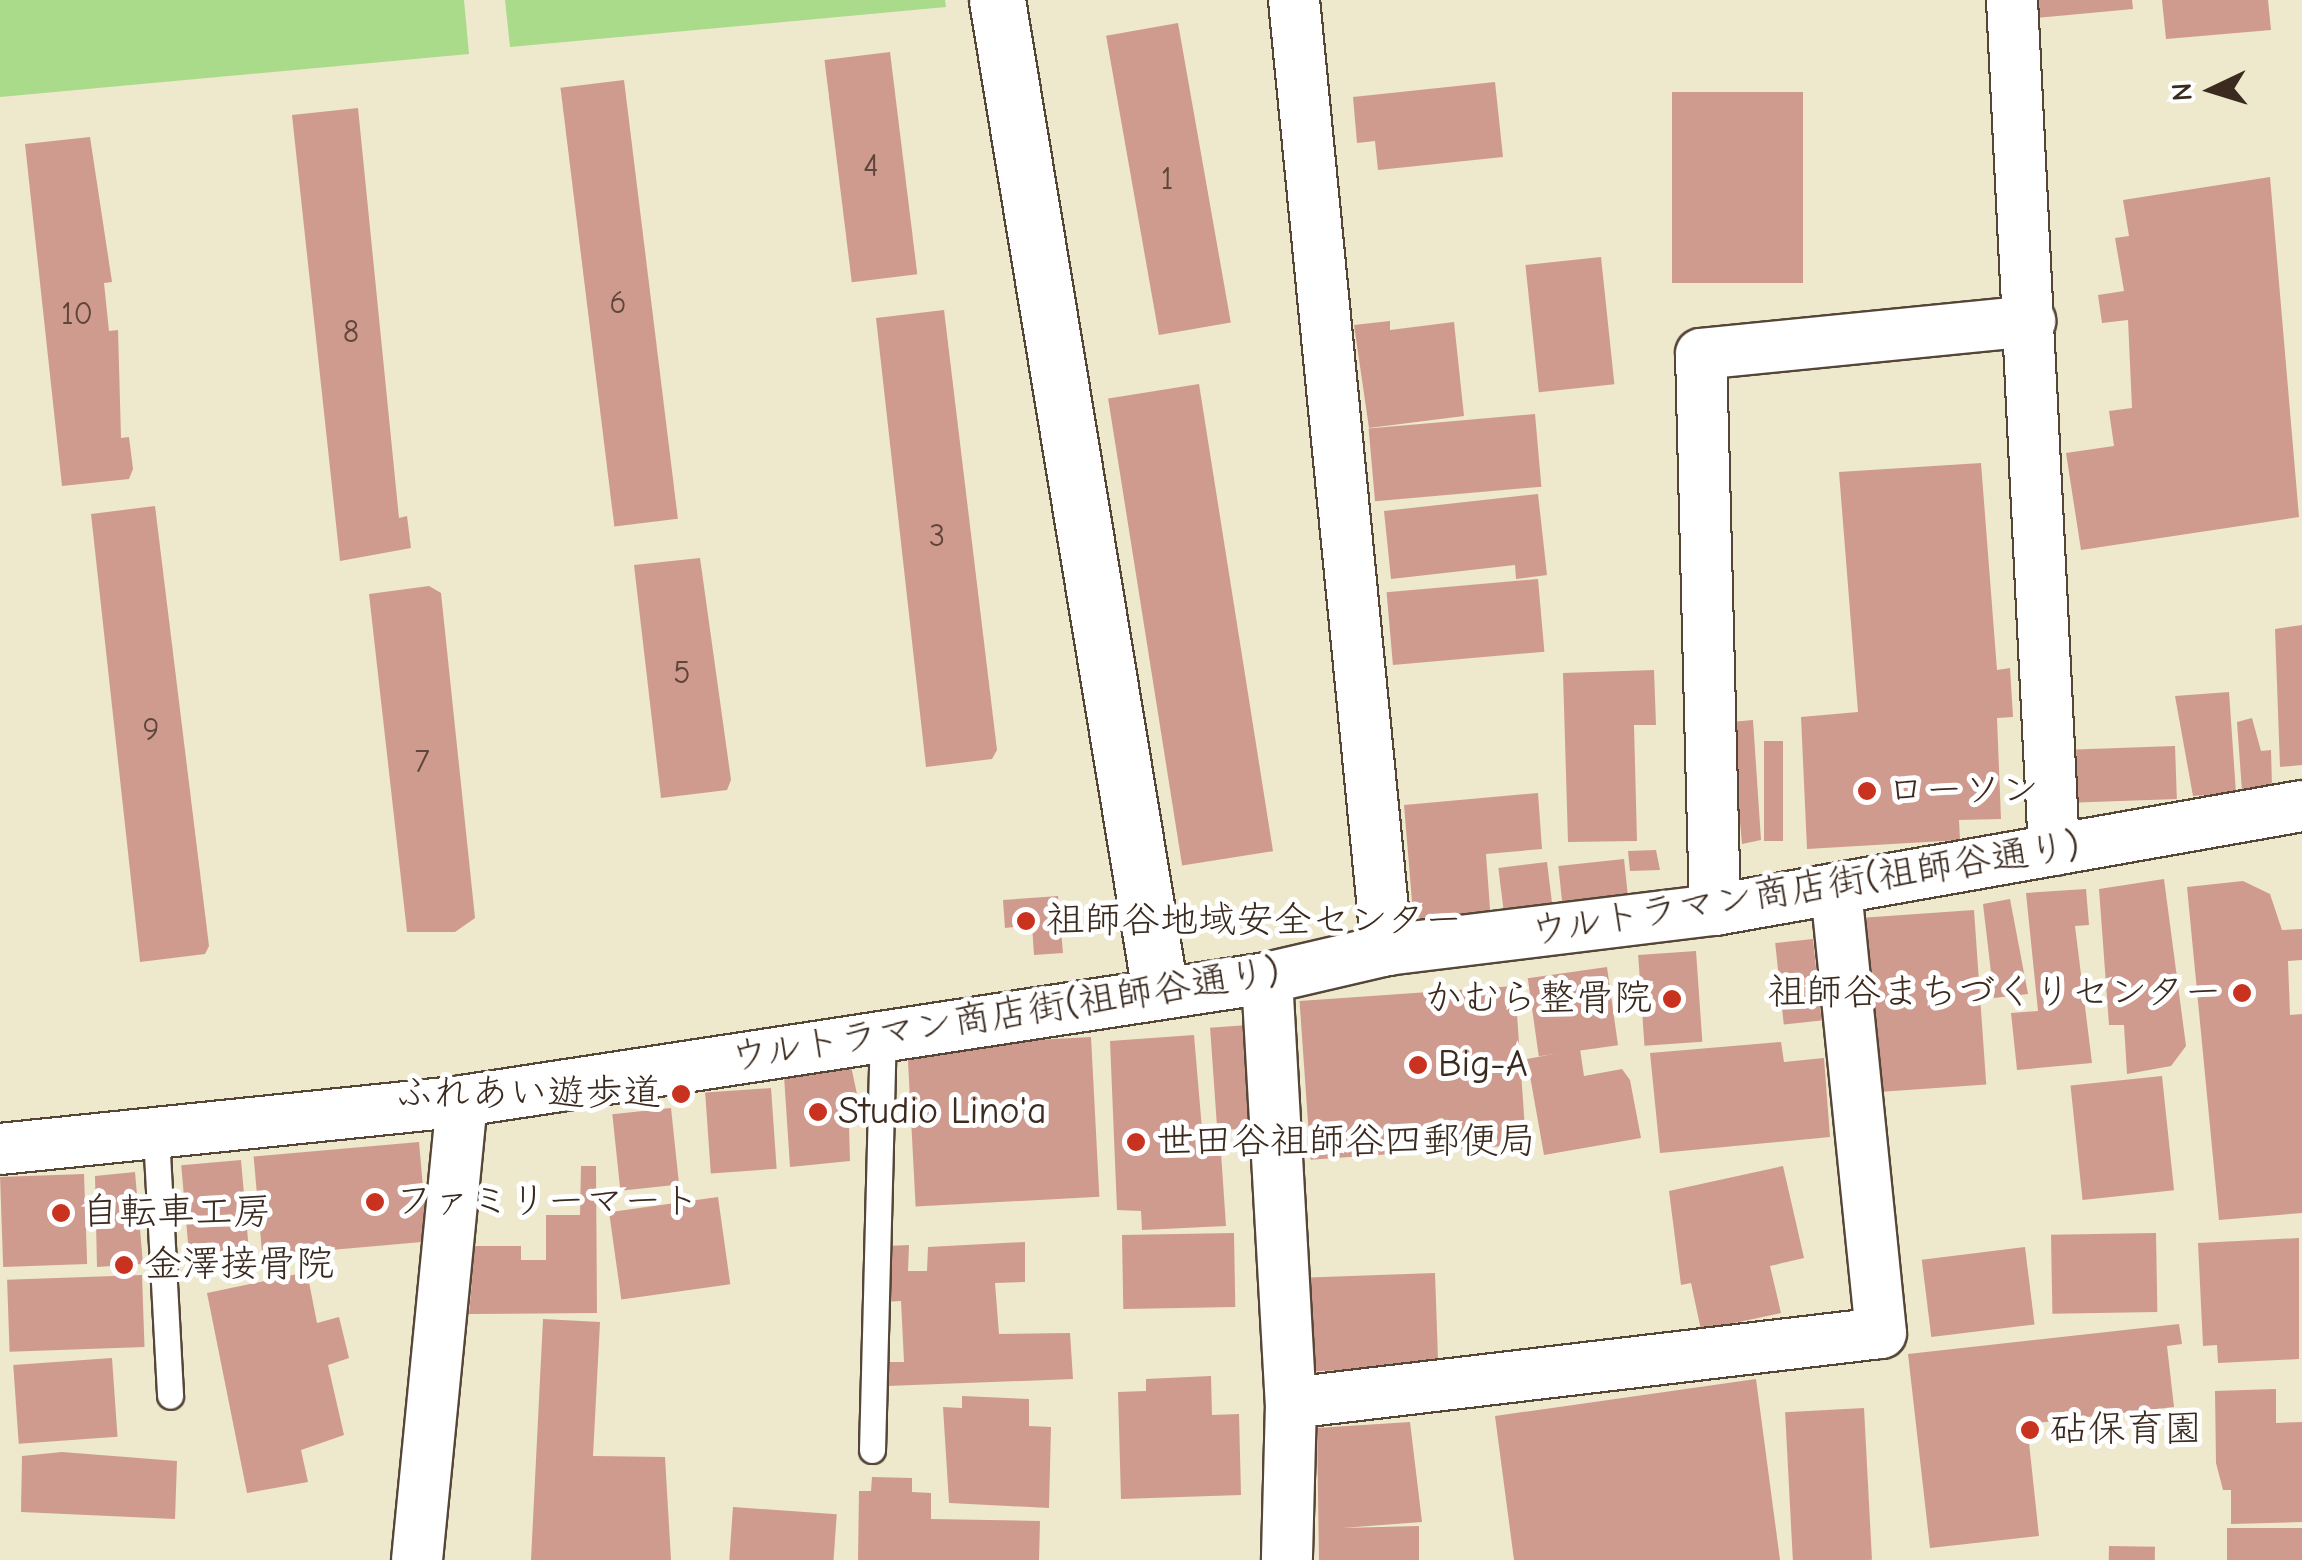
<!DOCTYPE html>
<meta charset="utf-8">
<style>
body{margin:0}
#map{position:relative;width:2302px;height:1560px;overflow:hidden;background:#eee8cd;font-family:"Comic Neue","Klee One",sans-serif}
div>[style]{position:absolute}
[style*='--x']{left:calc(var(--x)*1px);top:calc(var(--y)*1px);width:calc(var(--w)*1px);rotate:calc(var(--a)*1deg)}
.green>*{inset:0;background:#a9db8a}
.building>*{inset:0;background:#cf9b8f;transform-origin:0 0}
.roads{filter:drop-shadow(2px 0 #564638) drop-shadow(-2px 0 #564638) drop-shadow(0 2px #564638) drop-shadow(0 -2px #564638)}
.service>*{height:25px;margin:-12.5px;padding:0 12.5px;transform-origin:12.5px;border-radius:12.5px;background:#fff}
.minor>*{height:50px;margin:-25px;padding:0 25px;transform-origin:25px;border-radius:25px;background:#fff}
.tertiary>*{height:55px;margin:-27.5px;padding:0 27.5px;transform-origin:27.5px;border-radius:27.5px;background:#fff}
.dots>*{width:28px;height:28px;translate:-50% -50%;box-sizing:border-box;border:5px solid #fff;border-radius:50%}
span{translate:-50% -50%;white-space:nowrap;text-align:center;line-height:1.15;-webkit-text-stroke:10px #fff;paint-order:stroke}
.number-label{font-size:32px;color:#60463a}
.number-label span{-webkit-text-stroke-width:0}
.poi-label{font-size:38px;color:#3b2a1e}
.left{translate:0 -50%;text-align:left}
.right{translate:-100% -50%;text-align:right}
.street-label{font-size:38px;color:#3b2a1e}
.north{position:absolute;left:2162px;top:40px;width:100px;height:100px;-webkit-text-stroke:8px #fff;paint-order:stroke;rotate:266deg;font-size:28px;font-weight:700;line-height:40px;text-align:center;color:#3b2a1e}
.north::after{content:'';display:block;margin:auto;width:35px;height:45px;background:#3b2a1e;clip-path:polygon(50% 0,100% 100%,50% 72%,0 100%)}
</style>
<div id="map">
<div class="green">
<div style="clip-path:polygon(0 0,464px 0,469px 54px,0 97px)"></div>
<div style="clip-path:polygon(505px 0,945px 0,946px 7px,510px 47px)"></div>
</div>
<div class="building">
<div style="clip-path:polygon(2034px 0,2132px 0,2133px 9px,2036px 18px)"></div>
<div style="clip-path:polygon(2162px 0,2268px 0,2271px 30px,2166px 39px)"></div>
<div style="left:1178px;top:23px;width:304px;height:73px;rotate:80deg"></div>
<div style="left:890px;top:52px;width:224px;height:66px;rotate:83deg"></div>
<div style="left:624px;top:80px;width:442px;height:64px;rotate:83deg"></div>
<div style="clip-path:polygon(1495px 82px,1503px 157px,1378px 170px,1375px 141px,1357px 143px,1353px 97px)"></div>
<div style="left:1803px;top:92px;width:191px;height:131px;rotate:90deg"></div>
<div style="clip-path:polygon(358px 108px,399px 518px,407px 516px,411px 548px,340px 561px,292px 115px)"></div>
<div style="clip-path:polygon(90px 137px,112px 282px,104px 283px,109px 331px,118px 330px,121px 438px,129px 437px,133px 469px,129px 479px,62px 486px,25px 144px)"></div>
<div style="clip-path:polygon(2270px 177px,2299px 517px,2081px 550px,2066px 453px,2114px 446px,2109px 411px,2132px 408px,2128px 320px,2102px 323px,2098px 295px,2124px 291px,2115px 238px,2129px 236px,2123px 200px)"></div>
<div style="left:1601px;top:257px;width:128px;height:76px;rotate:84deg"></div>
<div style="clip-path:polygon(944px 310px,997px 750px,992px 759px,926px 767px,876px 318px)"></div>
<div style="clip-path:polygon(1390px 321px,1390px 330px,1454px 322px,1464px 416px,1369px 428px,1354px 325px)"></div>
<div style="left:1199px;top:384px;width:473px;height:92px;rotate:81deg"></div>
<div style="left:1535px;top:414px;width:73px;height:167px;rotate:85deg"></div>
<div style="clip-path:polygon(1981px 463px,1997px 670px,2010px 668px,2013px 717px,1997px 718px,2001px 819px,1959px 820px,1960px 840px,1807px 849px,1801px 717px,1858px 712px,1839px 472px)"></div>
<div style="clip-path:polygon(1538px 494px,1547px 575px,1516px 579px,1515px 565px,1391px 579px,1384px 511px)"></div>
<div style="clip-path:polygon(155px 506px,209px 946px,205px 954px,140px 962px,91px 514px)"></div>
<div style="clip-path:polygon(700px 558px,731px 780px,727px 790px,661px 798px,634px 565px)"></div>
<div style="left:1538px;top:579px;width:73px;height:152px;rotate:85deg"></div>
<div style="clip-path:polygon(429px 586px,441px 593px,475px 918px,455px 932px,407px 932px,369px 594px)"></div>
<div style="clip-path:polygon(2302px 625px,2302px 765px,2280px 767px,2275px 629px)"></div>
<div style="clip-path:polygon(1654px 670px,1656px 725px,1634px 725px,1637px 841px,1568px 842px,1563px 673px)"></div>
<div style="clip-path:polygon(2229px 692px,2236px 793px,2193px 796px,2175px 696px)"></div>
<div style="clip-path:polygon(2252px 718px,2261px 751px,2271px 750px,2272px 787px,2242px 791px,2237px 722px)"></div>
<div style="clip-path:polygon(1753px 720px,1761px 840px,1742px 844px,1731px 722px)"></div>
<div style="left:1764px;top:741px;width:19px;height:100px"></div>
<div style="left:2175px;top:746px;width:53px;height:99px;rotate:88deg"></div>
<div style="clip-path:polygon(1538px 793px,1542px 849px,1486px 854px,1491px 922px,1428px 924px,1413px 913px,1404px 805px)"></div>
<div style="clip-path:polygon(1656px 850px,1660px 870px,1630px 871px,1628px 851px)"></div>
<div style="left:1624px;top:859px;width:40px;height:66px;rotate:84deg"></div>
<div style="left:1547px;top:862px;width:49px;height:49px;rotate:83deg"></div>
<div style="clip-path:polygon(2164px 879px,2186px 1046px,2171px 1066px,2127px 1074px,2124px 1025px,2109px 1025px,2099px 889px)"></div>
<div style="clip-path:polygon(2243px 881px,2270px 894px,2282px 930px,2302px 929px,2302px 960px,2288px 961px,2290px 1015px,2302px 1014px,2302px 1213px,2219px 1220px,2187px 887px)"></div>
<div style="clip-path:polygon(2086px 889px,2089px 925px,2075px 926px,2092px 1063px,2017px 1070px,2011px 1013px,2038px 1011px,2026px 893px)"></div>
<div style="clip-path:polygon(1058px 896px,1063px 953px,1034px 955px,1032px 925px,1005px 928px,1003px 900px)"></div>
<div style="clip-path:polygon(2010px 899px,2028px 994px,1994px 998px,1983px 904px)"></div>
<div style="left:1974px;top:910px;width:175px;height:108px;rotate:86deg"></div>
<div style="left:1813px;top:939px;width:82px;height:38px;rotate:84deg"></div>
<div style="left:1696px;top:951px;width:91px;height:58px;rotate:86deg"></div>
<div style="left:1607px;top:967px;width:79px;height:80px;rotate:82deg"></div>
<div style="left:1515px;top:986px;width:159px;height:216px;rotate:86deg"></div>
<div style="left:1248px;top:1025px;width:103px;height:38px;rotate:86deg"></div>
<div style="clip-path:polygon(1194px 1035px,1204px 1153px,1221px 1153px,1226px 1226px,1142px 1230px,1141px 1211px,1117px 1210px,1110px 1041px)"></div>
<div style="left:1091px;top:1037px;width:160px;height:184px;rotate:87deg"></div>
<div style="clip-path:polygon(1781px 1042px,1784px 1062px,1824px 1058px,1830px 1137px,1660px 1153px,1650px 1053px)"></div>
<div style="clip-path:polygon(1580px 1049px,1584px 1076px,1622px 1069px,1630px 1080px,1641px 1138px,1544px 1155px,1527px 1059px)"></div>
<div style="clip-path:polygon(851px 1066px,861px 1113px,849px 1126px,850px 1161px,790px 1167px,784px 1076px)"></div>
<div style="left:2162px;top:1076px;width:115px;height:92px;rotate:84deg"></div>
<div style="left:771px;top:1088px;width:81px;height:66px;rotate:86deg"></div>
<div style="left:671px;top:1108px;width:77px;height:59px;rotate:84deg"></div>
<div style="left:419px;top:1142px;width:100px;height:166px;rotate:85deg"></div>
<div style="left:241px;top:1160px;width:97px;height:60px;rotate:85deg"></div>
<div style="clip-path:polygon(581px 1166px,596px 1166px,597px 1313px,469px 1314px,475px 1246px,521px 1246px,521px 1260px,546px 1260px,546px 1215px,580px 1215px)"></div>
<div style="clip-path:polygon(1783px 1166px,1804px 1258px,1770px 1266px,1781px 1313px,1701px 1330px,1691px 1283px,1681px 1285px,1669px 1191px)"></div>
<div style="clip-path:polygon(135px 1172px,143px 1264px,97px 1267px,95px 1176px)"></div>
<div style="left:84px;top:1174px;width:90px;height:84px;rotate:88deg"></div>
<div style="left:718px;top:1197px;width:88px;height:110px;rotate:82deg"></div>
<div style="left:1234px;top:1233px;width:74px;height:112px;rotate:89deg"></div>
<div style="left:2156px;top:1233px;width:79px;height:105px;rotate:89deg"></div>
<div style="clip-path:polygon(2299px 1238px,2299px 1359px,2218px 1363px,2217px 1345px,2203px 1346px,2198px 1243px)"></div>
<div style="clip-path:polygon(1025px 1242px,1025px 1282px,995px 1283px,999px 1334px,1070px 1333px,1073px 1379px,887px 1386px,887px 1362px,904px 1362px,901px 1301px,885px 1302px,886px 1246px,909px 1245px,908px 1271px,927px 1271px,928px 1247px)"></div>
<div style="left:2025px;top:1247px;width:78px;height:104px;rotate:83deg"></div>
<div style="clip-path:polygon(307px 1272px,317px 1323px,339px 1317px,349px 1358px,328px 1365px,344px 1435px,301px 1450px,308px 1482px,247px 1493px,207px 1293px)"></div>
<div style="left:1435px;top:1273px;width:94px;height:126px;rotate:88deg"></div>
<div style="left:142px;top:1275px;width:72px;height:135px;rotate:88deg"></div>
<div style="clip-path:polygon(543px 1319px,600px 1322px,593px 1456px,665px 1457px,671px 1560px,531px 1560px)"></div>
<div style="clip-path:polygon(2179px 1324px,2182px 1344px,2167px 1346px,2174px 1407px,2027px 1424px,2039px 1536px,1930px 1548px,1908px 1354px)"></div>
<div style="left:112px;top:1358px;width:79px;height:99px;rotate:86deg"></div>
<div style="clip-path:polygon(1211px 1376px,1212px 1415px,1239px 1414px,1241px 1495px,1121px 1499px,1118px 1392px,1146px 1391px,1146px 1379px)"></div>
<div style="clip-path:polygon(1756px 1379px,1780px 1560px,1514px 1560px,1495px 1416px)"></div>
<div style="clip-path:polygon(2276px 1389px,2276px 1423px,2302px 1422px,2302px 1522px,2231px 1524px,2231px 1490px,2223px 1490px,2216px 1463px,2215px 1391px)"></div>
<div style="clip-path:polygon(962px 1396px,1029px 1399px,1029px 1426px,1051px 1427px,1049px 1508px,949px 1503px,943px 1407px,962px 1408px)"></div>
<div style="left:1864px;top:1408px;width:152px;height:79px;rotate:87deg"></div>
<div style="clip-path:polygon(1410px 1422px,1422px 1522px,1342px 1528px,1419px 1526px,1419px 1560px,1319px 1560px,1317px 1428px)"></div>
<div style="clip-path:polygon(62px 1452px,177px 1461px,175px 1519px,21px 1512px,22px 1456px)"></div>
<div style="clip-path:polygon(872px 1477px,912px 1478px,912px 1492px,931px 1493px,931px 1519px,1040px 1521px,1039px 1560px,858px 1560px,859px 1491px,871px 1491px)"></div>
<div style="left:733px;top:1507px;width:104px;height:53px;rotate:4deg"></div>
<div style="left:2302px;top:1528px;width:32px;height:75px;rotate:90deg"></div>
<div style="left:2109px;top:1546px;width:46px;height:14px;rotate:1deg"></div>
</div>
<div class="roads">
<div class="service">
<div style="--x:156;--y:1135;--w:261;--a:86.9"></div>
<div style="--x:872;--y:1450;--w:419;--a:-88.5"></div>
</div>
<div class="minor">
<div style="--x:1294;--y:0;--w:955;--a:84.41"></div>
<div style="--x:2012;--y:0;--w:851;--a:87.17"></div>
<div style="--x:1715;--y:910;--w:556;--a:-91.44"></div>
<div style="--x:1701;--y:354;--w:331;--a:-5.7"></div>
<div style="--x:1267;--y:978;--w:426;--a:86.8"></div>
<div style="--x:1291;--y:1403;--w:157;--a:91.5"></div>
<div style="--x:0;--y:1149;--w:464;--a:-5.9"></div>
<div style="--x:462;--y:1101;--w:814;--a:-8.69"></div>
<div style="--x:1267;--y:978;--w:123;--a:-13.1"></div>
<div style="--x:1387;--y:950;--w:330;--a:-7"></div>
<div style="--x:1715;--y:910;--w:596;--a:-10.05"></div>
<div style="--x:1291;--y:1403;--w:594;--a:-6.77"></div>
<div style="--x:1881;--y:1333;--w:446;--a:-95.8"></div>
<div style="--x:417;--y:1560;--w:461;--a:-84.4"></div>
</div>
<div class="tertiary">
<div style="--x:997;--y:0;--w:1004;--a:80.66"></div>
</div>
</div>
<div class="dots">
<div style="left:1867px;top:791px;background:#c8321e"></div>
<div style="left:1026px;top:921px;background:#c8321e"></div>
<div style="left:2242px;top:993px;background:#c8321e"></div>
<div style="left:1672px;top:999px;background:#c8321e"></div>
<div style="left:1418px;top:1065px;background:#c8321e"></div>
<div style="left:681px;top:1094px;background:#c8321e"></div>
<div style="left:818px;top:1112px;background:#c8321e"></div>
<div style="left:1136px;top:1142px;background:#c8321e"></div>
<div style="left:375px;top:1202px;background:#c8321e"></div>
<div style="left:61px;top:1213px;background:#c8321e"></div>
<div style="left:124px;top:1265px;background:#c8321e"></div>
<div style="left:2030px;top:1430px;background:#c8321e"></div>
</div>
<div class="number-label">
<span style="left:871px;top:166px">4</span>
<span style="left:1167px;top:179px">1</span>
<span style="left:618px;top:303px">6</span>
<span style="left:77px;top:314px">10</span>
<span style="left:351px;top:332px">8</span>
<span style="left:937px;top:536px">3</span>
<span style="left:682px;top:673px">5</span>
<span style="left:151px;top:730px">9</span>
<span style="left:422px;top:762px">7</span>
</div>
<div class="poi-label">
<span class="left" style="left:1887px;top:791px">ローソン</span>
<span class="left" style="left:1046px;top:921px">祖師谷地域安全センター</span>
<span class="right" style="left:2222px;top:993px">祖師谷まちづくりセンター</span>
<span class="right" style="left:1652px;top:999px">かむら整骨院</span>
<span class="left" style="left:1438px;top:1065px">Big-A</span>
<span class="right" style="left:661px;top:1094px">ふれあい遊歩道</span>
<span class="left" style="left:838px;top:1112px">Studio Lino'a</span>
<span class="left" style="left:1156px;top:1142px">世田谷祖師谷四郵便局</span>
<span class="left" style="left:395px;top:1202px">ファミリーマート</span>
<span class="left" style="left:81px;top:1213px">自転車工房</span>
<span class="left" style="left:144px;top:1265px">金澤接骨院</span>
<span class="left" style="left:2050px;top:1430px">砧保育園</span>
</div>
<div class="street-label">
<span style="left:1805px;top:889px;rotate:-9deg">ウルトラマン商店街(祖師谷通り)</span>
<span style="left:1005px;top:1015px;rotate:-9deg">ウルトラマン商店街(祖師谷通り)</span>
</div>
<div class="north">N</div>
</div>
